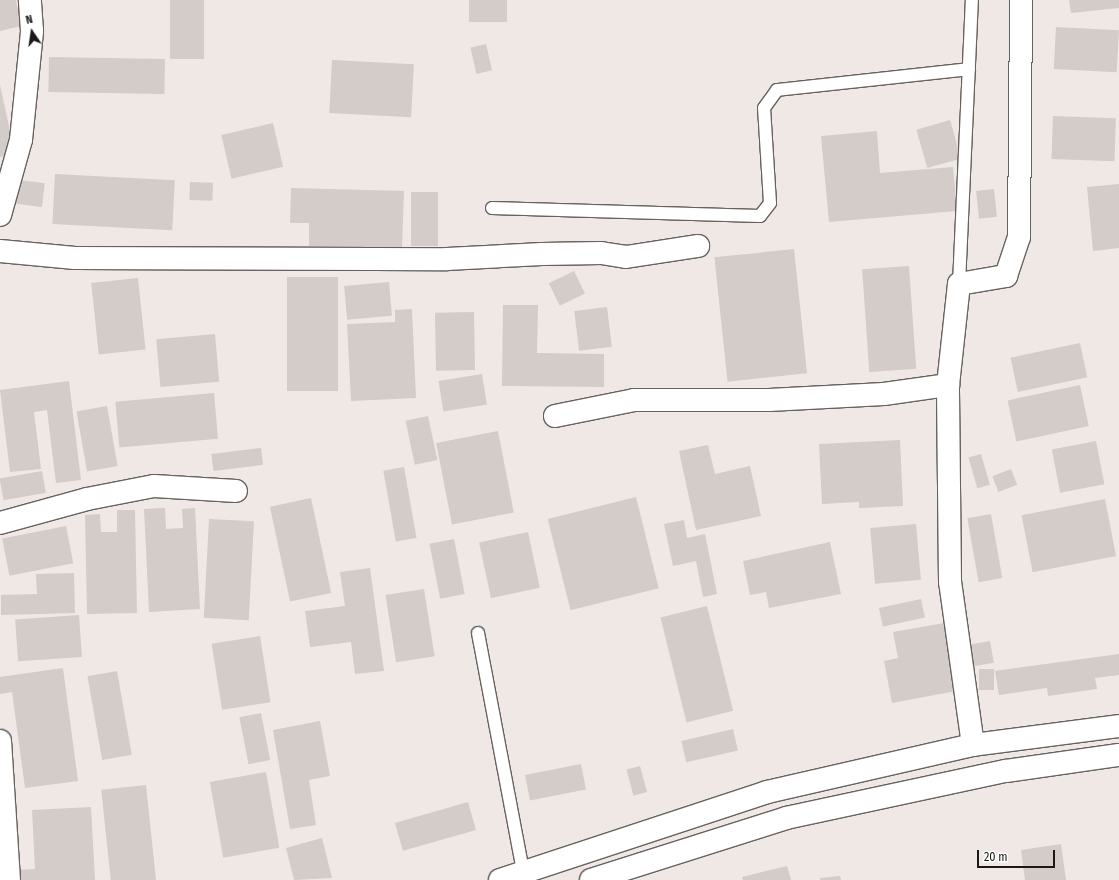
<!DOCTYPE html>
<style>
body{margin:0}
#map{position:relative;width:1119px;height:880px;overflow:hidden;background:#efe8e5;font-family:"Fira Sans Condensed",sans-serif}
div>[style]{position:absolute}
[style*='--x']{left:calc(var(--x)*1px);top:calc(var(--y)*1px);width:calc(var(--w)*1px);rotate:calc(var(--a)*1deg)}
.building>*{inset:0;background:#d3ccc9;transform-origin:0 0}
.roads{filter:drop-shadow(1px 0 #67625f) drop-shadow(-1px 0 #67625f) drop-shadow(0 1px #67625f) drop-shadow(0 -1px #67625f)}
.service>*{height:12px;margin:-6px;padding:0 6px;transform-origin:6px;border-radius:6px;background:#fff}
.minor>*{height:22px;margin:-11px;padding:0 11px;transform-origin:11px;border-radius:11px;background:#fff}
.tertiary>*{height:22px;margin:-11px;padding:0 11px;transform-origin:11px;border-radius:11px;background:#fff}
span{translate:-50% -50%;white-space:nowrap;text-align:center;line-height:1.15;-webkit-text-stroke:3.5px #fff;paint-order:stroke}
.north{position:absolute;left:12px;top:12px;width:40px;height:40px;-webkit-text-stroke:3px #fff;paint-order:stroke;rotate:347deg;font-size:11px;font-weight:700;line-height:16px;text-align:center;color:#1b1817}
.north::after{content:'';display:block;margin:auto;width:14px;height:18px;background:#1b1817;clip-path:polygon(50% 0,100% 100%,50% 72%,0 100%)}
.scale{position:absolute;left:977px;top:850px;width:78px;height:18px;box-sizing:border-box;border:2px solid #1b1817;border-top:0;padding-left:5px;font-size:12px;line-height:14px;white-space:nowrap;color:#1b1817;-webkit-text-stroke:3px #fff;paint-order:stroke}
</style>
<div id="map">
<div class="building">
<div style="clip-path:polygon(0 0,16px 0,21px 26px,0 31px)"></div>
<div style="left:170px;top:0;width:34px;height:59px"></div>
<div style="left:469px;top:0;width:38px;height:22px"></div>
<div style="clip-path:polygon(1069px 0,1119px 0,1119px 8px,1071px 13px)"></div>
<div style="left:1056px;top:27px;width:63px;height:42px;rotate:3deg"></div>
<div style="left:486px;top:44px;width:27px;height:16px;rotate:77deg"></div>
<div style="left:49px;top:57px;width:116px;height:35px;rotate:1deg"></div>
<div style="left:332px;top:60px;width:82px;height:53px;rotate:3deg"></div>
<div style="clip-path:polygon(0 85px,15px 154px,0 157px)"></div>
<div style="left:1053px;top:116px;width:63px;height:43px;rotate:2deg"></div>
<div style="left:950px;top:120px;width:40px;height:35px;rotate:74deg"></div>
<div style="left:273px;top:123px;width:45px;height:53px;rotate:77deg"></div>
<div style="clip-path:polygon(877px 131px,880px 173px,953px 167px,957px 211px,829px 222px,821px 136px)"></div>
<div style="left:55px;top:174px;width:120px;height:50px;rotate:3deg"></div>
<div style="left:19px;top:180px;width:26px;height:24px;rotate:7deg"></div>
<div style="left:190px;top:182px;width:23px;height:18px;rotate:2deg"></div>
<div style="clip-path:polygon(1119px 184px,1119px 248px,1093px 251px,1087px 187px)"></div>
<div style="clip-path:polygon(291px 188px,404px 191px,402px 248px,309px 246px,309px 223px,290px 223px)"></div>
<div style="left:994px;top:189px;width:28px;height:18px;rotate:84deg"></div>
<div style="left:411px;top:192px;width:27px;height:54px"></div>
<div style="left:794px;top:249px;width:125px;height:80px;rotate:84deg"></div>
<div style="left:909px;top:266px;width:103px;height:47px;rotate:86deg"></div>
<div style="left:574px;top:271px;width:25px;height:28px;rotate:64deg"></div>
<div style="left:287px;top:277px;width:51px;height:114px"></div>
<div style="left:138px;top:278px;width:72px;height:47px;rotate:84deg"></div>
<div style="left:389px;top:282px;width:34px;height:45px;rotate:85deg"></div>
<div style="clip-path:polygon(503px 305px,538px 305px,537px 353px,604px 354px,604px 387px,502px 386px)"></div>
<div style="left:607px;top:307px;width:40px;height:33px;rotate:83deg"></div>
<div style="clip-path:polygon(412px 309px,416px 398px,351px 401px,347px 324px,395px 322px,395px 310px)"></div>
<div style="left:474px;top:312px;width:58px;height:39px;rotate:89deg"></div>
<div style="left:215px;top:334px;width:48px;height:59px;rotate:85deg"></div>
<div style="left:1080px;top:343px;width:35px;height:71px;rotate:78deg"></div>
<div style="left:482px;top:374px;width:31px;height:44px;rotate:81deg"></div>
<div style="clip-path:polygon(69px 381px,81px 480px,56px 483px,47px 410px,34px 412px,41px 469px,10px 472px,0 390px)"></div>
<div style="left:1080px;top:385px;width:42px;height:74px;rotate:78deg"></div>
<div style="left:214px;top:393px;width:46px;height:99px;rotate:85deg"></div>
<div style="left:107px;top:406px;width:61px;height:31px;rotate:80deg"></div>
<div style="left:428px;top:416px;width:45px;height:23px;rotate:78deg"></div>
<div style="left:498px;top:431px;width:83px;height:63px;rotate:79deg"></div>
<div style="clip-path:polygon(900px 440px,903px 506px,859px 508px,859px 502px,822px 504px,819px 444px)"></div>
<div style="left:1096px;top:441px;width:44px;height:45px;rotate:79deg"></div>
<div style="clip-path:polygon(708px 445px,715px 474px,750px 466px,761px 516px,696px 530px,679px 451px)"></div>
<div style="left:261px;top:448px;width:17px;height:50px;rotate:83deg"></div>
<div style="left:981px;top:454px;width:32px;height:13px;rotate:74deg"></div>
<div style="left:404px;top:467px;width:72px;height:21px;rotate:80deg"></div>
<div style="left:1011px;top:469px;width:17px;height:20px;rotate:69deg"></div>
<div style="left:42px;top:471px;width:22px;height:43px;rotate:80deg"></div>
<div style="left:636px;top:497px;width:94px;height:91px;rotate:76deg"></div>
<div style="left:311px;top:498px;width:97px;height:42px;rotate:78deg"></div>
<div style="left:1105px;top:499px;width:58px;height:85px;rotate:79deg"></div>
<div style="clip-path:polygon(165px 508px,166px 529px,183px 528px,182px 509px,195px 508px,200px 609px,149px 612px,144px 509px)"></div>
<div style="clip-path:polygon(117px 510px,135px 510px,137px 613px,87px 614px,85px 515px,100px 514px,101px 532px,117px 532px)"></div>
<div style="left:991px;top:514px;width:65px;height:24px;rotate:80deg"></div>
<div style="left:209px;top:519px;width:45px;height:99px;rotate:3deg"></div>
<div style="clip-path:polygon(684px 520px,687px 538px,705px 534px,717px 594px,703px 597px,696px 561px,673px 566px,664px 524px)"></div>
<div style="left:916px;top:524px;width:56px;height:46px;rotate:85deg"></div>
<div style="left:66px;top:526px;width:38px;height:65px;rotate:79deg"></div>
<div style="left:528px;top:532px;width:57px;height:50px;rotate:78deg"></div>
<div style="left:454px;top:539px;width:56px;height:25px;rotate:79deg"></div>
<div style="clip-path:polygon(830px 542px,841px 594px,769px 608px,766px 592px,750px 595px,743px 561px)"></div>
<div style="clip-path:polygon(370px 568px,384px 671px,355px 674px,351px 642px,310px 647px,305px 611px,345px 606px,340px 572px)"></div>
<div style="clip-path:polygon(74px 573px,75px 613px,1px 615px,1px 595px,37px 594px,36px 574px)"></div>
<div style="left:424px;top:589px;width:68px;height:39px;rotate:81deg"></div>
<div style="left:921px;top:599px;width:19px;height:43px;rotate:78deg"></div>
<div style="left:707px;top:606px;width:108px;height:48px;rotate:76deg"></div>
<div style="left:79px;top:615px;width:42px;height:64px;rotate:86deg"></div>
<div style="clip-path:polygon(944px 623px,956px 691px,892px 703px,884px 661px,898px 658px,893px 632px)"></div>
<div style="left:260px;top:636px;width:67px;height:49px;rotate:81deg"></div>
<div style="left:990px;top:641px;width:22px;height:20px;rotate:80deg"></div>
<div style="clip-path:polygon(1119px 654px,1119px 675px,1095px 678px,1097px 689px,1048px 696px,1047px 688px,999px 695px,995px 671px)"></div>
<div style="clip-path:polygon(63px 668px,78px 781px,25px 788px,12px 692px,0 694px,0 677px)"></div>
<div style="left:979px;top:669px;width:15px;height:21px"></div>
<div style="left:117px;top:671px;width:85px;height:30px;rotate:80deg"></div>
<div style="left:261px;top:713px;width:48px;height:22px;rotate:79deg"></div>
<div style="clip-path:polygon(320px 721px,330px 776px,309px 780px,316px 825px,290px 829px,273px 730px)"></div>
<div style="left:733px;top:729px;width:22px;height:53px;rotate:77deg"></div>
<div style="left:581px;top:764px;width:26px;height:57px;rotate:79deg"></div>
<div style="left:640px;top:766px;width:27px;height:14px;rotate:75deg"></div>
<div style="left:266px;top:772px;width:77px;height:57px;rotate:80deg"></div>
<div style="left:146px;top:785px;width:96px;height:45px;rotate:84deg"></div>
<div style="left:468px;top:802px;width:29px;height:76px;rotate:74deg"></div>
<div style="clip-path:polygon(91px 807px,95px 880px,15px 880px,14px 870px,35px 869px,32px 810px)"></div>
<div style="clip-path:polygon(322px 838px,332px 878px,294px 880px,286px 848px)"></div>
<div style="clip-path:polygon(1061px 844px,1066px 880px,1025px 880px,1021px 850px)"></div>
<div style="clip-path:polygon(787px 866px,791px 880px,743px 880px,742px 877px)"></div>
<div style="clip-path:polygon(840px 876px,841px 880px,820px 880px,820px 878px)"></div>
</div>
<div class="roads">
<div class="service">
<div style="--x:492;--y:208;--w:268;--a:1.7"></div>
<div style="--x:760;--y:216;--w:16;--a:-52"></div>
<div style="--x:770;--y:203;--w:95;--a:-93.6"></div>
<div style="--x:764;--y:108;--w:22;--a:-54"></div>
<div style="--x:777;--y:90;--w:193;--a:-6.2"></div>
<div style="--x:959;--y:284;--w:284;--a:-87.4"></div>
<div style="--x:478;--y:633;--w:243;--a:79.3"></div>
</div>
<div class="minor">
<div style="--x:0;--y:215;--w:78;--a:-74.4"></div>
<div style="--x:21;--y:140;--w:110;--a:-84.2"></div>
<div style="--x:32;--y:31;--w:31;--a:-94"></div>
<div style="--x:0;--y:251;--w:75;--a:5.3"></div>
<div style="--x:75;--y:258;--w:372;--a:0.2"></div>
<div style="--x:447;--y:259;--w:95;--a:-3"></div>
<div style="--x:542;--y:254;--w:59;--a:-1"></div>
<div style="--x:601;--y:253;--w:25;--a:9"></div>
<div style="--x:626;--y:257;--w:73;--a:-8.7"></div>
<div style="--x:555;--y:416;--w:81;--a:-11.4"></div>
<div style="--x:634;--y:400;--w:135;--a:0"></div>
<div style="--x:769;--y:400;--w:115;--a:-3"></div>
<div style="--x:884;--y:394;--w:65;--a:-8"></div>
<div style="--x:0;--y:523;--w:90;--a:-15.4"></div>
<div style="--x:87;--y:499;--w:68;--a:-11"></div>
<div style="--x:154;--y:486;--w:82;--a:3.5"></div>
<div style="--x:0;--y:741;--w:139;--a:86.3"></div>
<div style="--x:973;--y:745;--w:165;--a:-98"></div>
<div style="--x:950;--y:582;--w:197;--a:-90.6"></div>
<div style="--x:948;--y:385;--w:102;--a:-83.8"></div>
<div style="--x:959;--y:284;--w:48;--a:-9.7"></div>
<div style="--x:1006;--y:276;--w:41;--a:-71.6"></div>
<div style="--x:1019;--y:237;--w:237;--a:-89.5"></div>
</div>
<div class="tertiary">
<div style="--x:500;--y:880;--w:281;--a:-18.2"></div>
<div style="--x:767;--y:792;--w:211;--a:-12.9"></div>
<div style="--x:973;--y:745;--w:147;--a:-7.4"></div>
<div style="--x:591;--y:880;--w:205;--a:-17.6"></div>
<div style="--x:786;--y:818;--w:225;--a:-12.1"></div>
<div style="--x:1006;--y:771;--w:114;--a:-8.1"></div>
</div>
</div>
<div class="north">N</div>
<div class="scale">20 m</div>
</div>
